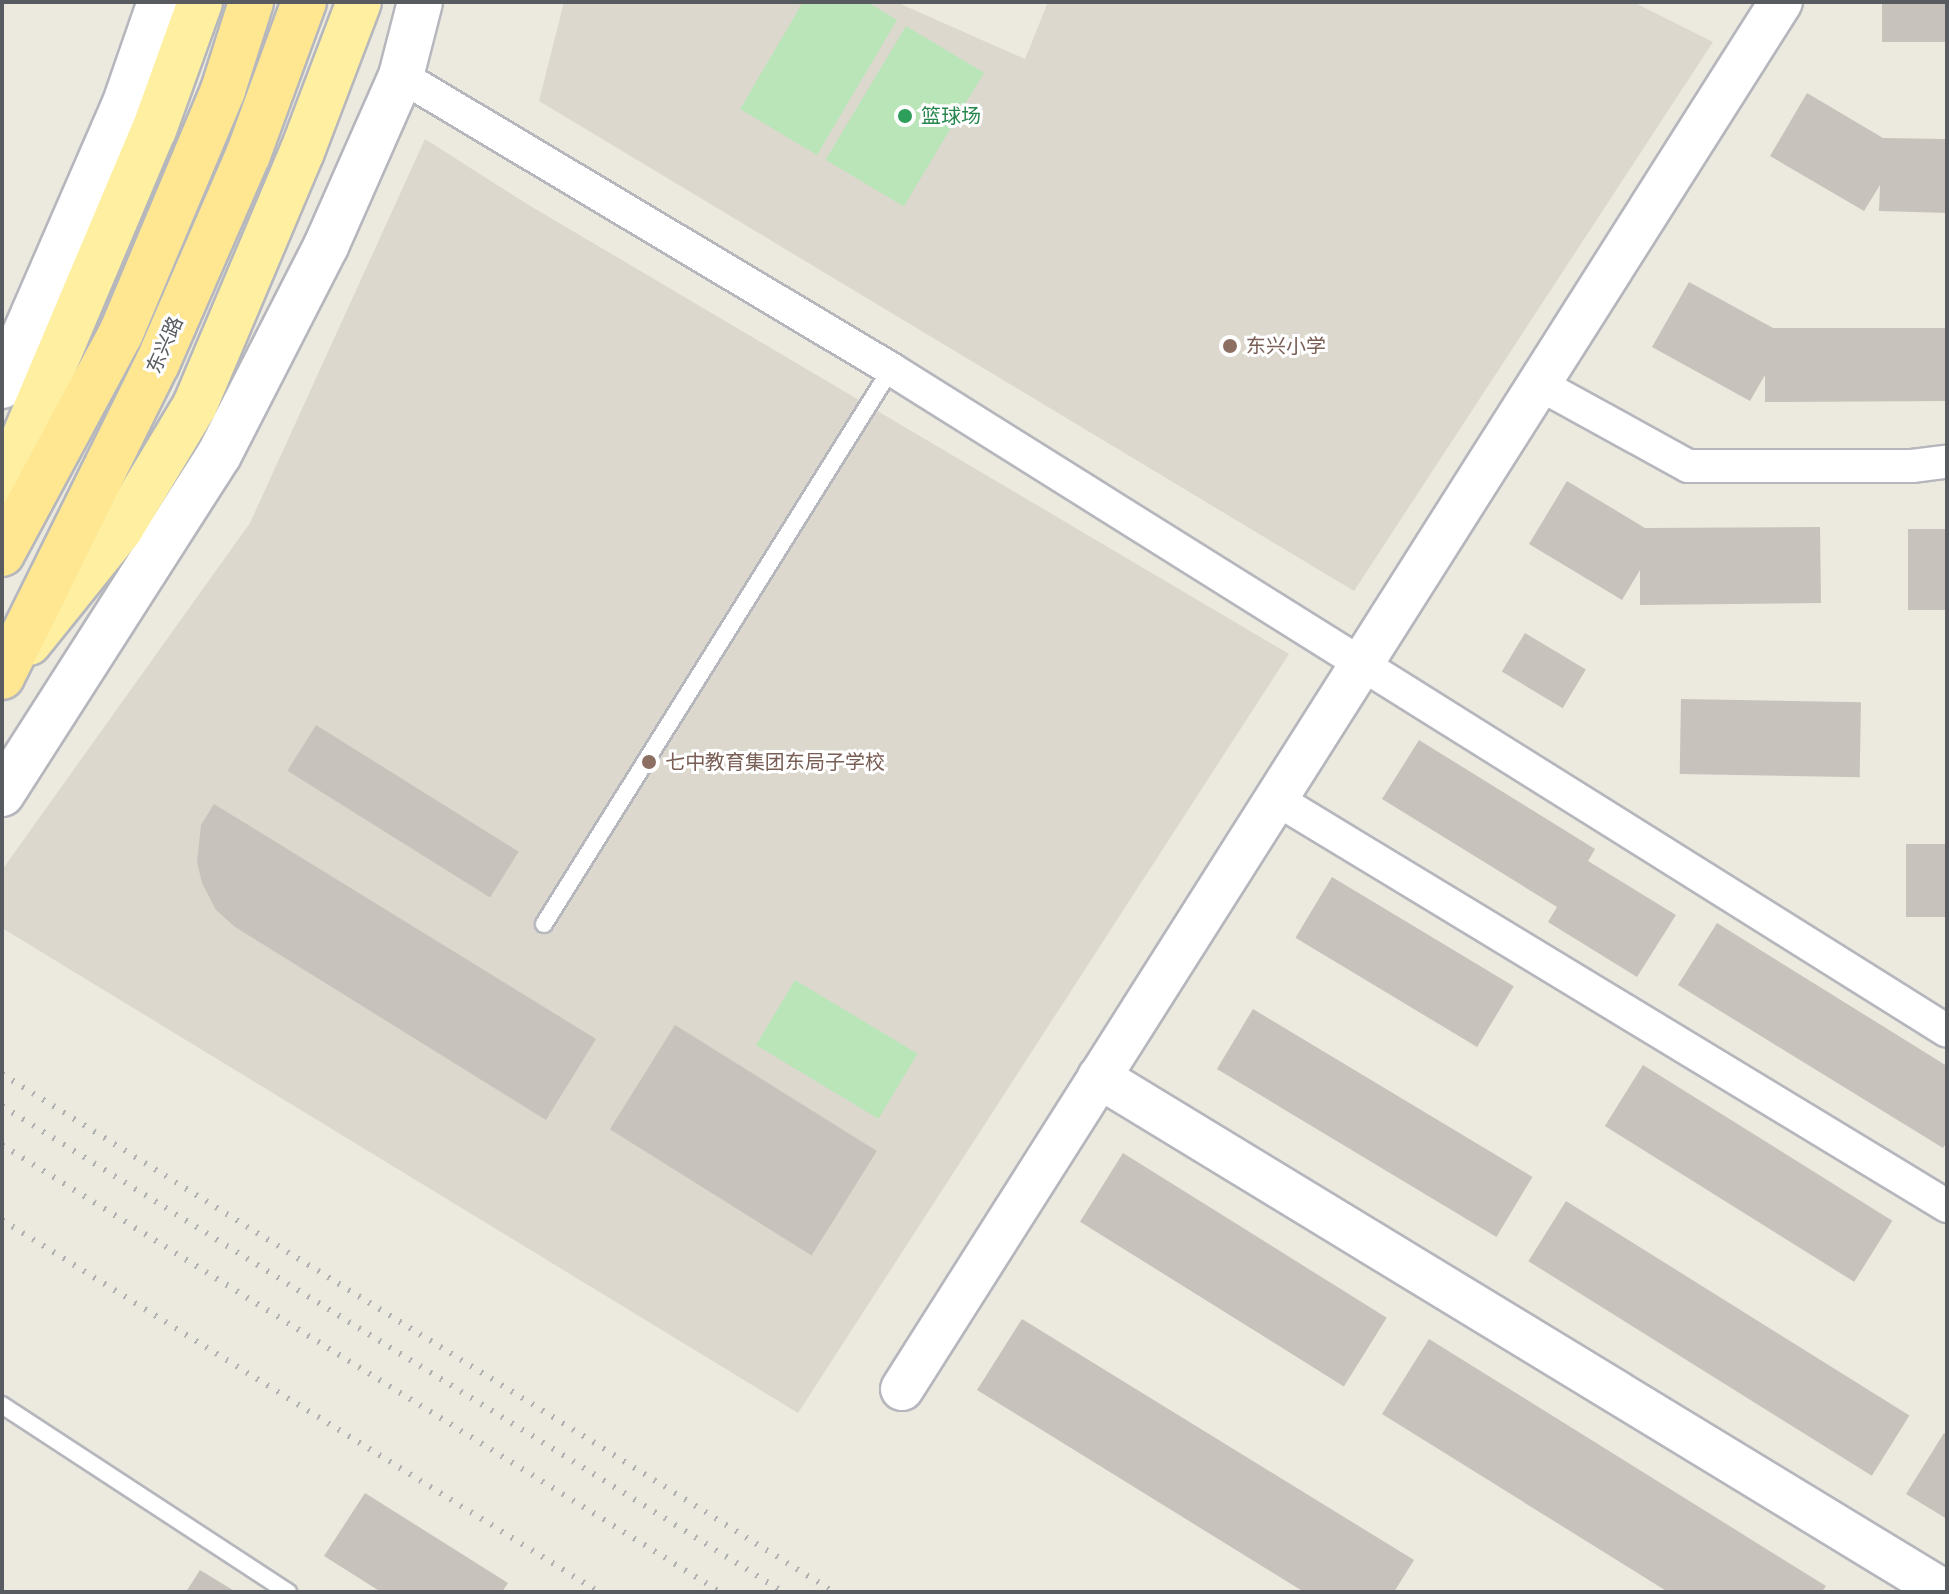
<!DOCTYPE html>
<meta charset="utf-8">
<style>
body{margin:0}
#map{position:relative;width:1949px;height:1594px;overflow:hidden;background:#ece9df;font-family:"Work Sans","Noto Sans SC",sans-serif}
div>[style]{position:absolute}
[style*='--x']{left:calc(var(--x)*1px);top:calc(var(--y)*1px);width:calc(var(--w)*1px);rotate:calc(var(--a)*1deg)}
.education>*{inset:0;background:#dcd8ce}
.green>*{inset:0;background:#b9e5b9;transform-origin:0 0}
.building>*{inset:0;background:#c7c3bc;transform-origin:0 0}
.roads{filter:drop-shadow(2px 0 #b5b7bd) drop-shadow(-2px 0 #b5b7bd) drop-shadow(0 2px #b5b7bd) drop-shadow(0 -2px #b5b7bd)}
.service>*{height:16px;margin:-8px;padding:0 8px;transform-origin:8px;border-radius:8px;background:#fff}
.minor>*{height:32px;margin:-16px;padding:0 16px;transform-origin:16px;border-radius:16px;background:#fff}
.tertiary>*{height:42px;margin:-21px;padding:0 21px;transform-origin:21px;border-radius:21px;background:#fff}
.secondary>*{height:44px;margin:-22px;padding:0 22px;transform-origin:22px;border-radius:22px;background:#fff}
.primary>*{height:44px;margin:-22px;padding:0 22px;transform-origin:22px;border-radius:22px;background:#ffefa1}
.trunk>*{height:44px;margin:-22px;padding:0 22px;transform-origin:22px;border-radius:22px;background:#ffe792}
.rail>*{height:6px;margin-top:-3px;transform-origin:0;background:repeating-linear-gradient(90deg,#b1b2b2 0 2px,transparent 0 12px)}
.dots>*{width:22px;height:22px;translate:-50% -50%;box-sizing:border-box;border:4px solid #fff;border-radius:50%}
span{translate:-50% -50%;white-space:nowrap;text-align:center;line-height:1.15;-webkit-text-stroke:6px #fff;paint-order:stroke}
.leisure-label{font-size:20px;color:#27864d}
.left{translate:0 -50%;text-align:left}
.street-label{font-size:20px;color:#585c61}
.education-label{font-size:20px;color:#785e54}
.frame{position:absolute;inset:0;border:4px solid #585c61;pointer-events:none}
</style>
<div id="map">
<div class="education">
<div style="clip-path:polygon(564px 2px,896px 2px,1025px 59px,1048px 2px,1633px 2px,1713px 42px,1354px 591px,539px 101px)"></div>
<div style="clip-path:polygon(425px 139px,527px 204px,1289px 654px,798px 1413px,2px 928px,2px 870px,250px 523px)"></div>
</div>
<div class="green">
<div style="clip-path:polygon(803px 2px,867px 2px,897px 20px,817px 155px,740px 109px)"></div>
<div style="left:906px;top:26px;width:91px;height:156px;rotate:31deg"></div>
<div style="left:795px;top:980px;width:143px;height:76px;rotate:31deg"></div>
</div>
<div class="building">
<div style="left:1882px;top:2px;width:65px;height:40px"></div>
<div style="clip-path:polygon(1807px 93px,1883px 138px,1947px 139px,1947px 213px,1879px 211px,1880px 185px,1864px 211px,1770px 156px)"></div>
<div style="clip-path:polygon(1689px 282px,1773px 328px,1947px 328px,1947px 401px,1765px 402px,1765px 375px,1750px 401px,1652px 347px)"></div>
<div style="clip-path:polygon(1567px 481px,1645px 528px,1820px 527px,1821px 603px,1640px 605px,1640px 570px,1622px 600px,1529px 544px)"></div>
<div style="left:1908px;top:529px;width:39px;height:81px"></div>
<div style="left:1525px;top:633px;width:71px;height:45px;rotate:31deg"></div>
<div style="left:1681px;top:699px;width:180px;height:75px;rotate:1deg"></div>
<div style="left:316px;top:725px;width:239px;height:54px;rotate:32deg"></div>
<div style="clip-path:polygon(1419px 740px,1595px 849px,1588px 861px,1676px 915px,1637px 977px,1548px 922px,1557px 907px,1382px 799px)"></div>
<div style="clip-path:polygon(214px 804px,596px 1039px,546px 1120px,235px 927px,216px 910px,202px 883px,197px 862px,201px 825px)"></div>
<div style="left:1906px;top:844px;width:41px;height:73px"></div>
<div style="left:1332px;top:877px;width:212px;height:71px;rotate:31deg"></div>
<div style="clip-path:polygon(1717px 923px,1947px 1066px,1947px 1142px,1943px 1148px,1678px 985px)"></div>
<div style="left:1253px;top:1009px;width:326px;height:70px;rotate:31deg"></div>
<div style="left:675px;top:1025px;width:238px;height:123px;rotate:32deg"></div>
<div style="left:1643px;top:1065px;width:294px;height:72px;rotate:32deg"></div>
<div style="left:1123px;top:1153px;width:311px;height:81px;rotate:32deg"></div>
<div style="left:1566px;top:1201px;width:405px;height:71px;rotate:32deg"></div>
<div style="clip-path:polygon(1022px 1319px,1414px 1560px,1394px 1592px,1304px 1592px,977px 1390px)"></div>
<div style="clip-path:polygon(1429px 1339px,1826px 1586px,1822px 1592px,1668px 1592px,1382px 1414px)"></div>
<div style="clip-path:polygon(1944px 1433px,1947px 1435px,1947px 1519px,1906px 1494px)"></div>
<div style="clip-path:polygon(365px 1493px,508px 1583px,502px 1592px,381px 1592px,324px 1556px)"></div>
<div style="clip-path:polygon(200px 1570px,236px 1592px,186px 1592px)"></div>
</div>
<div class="roads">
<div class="service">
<div style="--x:544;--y:924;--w:655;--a:-57.99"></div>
<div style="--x:2;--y:1405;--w:342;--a:33.2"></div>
</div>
<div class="minor">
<div style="--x:401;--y:76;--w:571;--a:30.88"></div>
<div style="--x:891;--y:369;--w:1246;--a:32.08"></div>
<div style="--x:1539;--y:384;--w:170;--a:28.8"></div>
<div style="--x:1688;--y:466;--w:224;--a:0"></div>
<div style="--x:1912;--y:466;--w:35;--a:-7"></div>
<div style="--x:1276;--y:799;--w:785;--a:31.24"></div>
</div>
<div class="tertiary">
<div style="--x:1099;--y:1077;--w:990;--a:31.33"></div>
<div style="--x:902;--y:1389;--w:1642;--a:-57.64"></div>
</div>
<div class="secondary">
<div style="--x:2;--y:386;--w:305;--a:-66.5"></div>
<div style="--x:124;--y:106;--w:110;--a:-70.9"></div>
<div style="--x:2;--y:794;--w:403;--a:-57.4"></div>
<div style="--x:219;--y:455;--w:235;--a:-62.9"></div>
<div style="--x:326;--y:246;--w:186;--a:-66.2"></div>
<div style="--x:401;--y:76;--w:76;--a:-75.6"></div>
</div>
<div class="primary">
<div style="--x:2;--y:489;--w:390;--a:-67.1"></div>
<div style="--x:154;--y:130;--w:136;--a:-70.2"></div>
<div style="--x:29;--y:643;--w:145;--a:-51.2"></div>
<div style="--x:120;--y:530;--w:146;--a:-59"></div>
<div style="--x:195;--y:405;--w:275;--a:-67.1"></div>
<div style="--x:302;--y:152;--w:160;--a:-69.2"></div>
</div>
<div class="trunk">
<div style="--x:2;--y:554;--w:251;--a:-61.7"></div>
<div style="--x:121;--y:333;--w:264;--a:-67.2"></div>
<div style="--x:223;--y:90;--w:92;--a:-72.3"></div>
<div style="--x:2;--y:677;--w:349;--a:-63.7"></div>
<div style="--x:157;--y:364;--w:228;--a:-66.5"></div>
<div style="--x:248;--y:155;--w:163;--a:-69.9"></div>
</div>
</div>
<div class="rail">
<div style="--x:2;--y:1074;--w:980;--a:31.91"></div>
<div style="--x:2;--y:1106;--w:920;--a:31.89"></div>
<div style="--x:2;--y:1145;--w:846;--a:31.9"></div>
<div style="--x:2;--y:1220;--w:703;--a:31.93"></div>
</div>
<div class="dots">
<div style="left:905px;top:116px;background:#2e9e5b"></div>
<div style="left:1230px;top:346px;background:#8d6e63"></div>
<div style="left:649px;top:762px;background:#8d6e63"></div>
</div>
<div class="leisure-label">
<span class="left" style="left:921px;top:116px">篮球场</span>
</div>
<div class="street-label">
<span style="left:165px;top:345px;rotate:-66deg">东兴路</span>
</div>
<div class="education-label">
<span class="left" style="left:1246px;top:346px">东兴小学</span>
<span class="left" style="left:665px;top:762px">七中教育集团东局子学校</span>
</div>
<div class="frame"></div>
</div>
